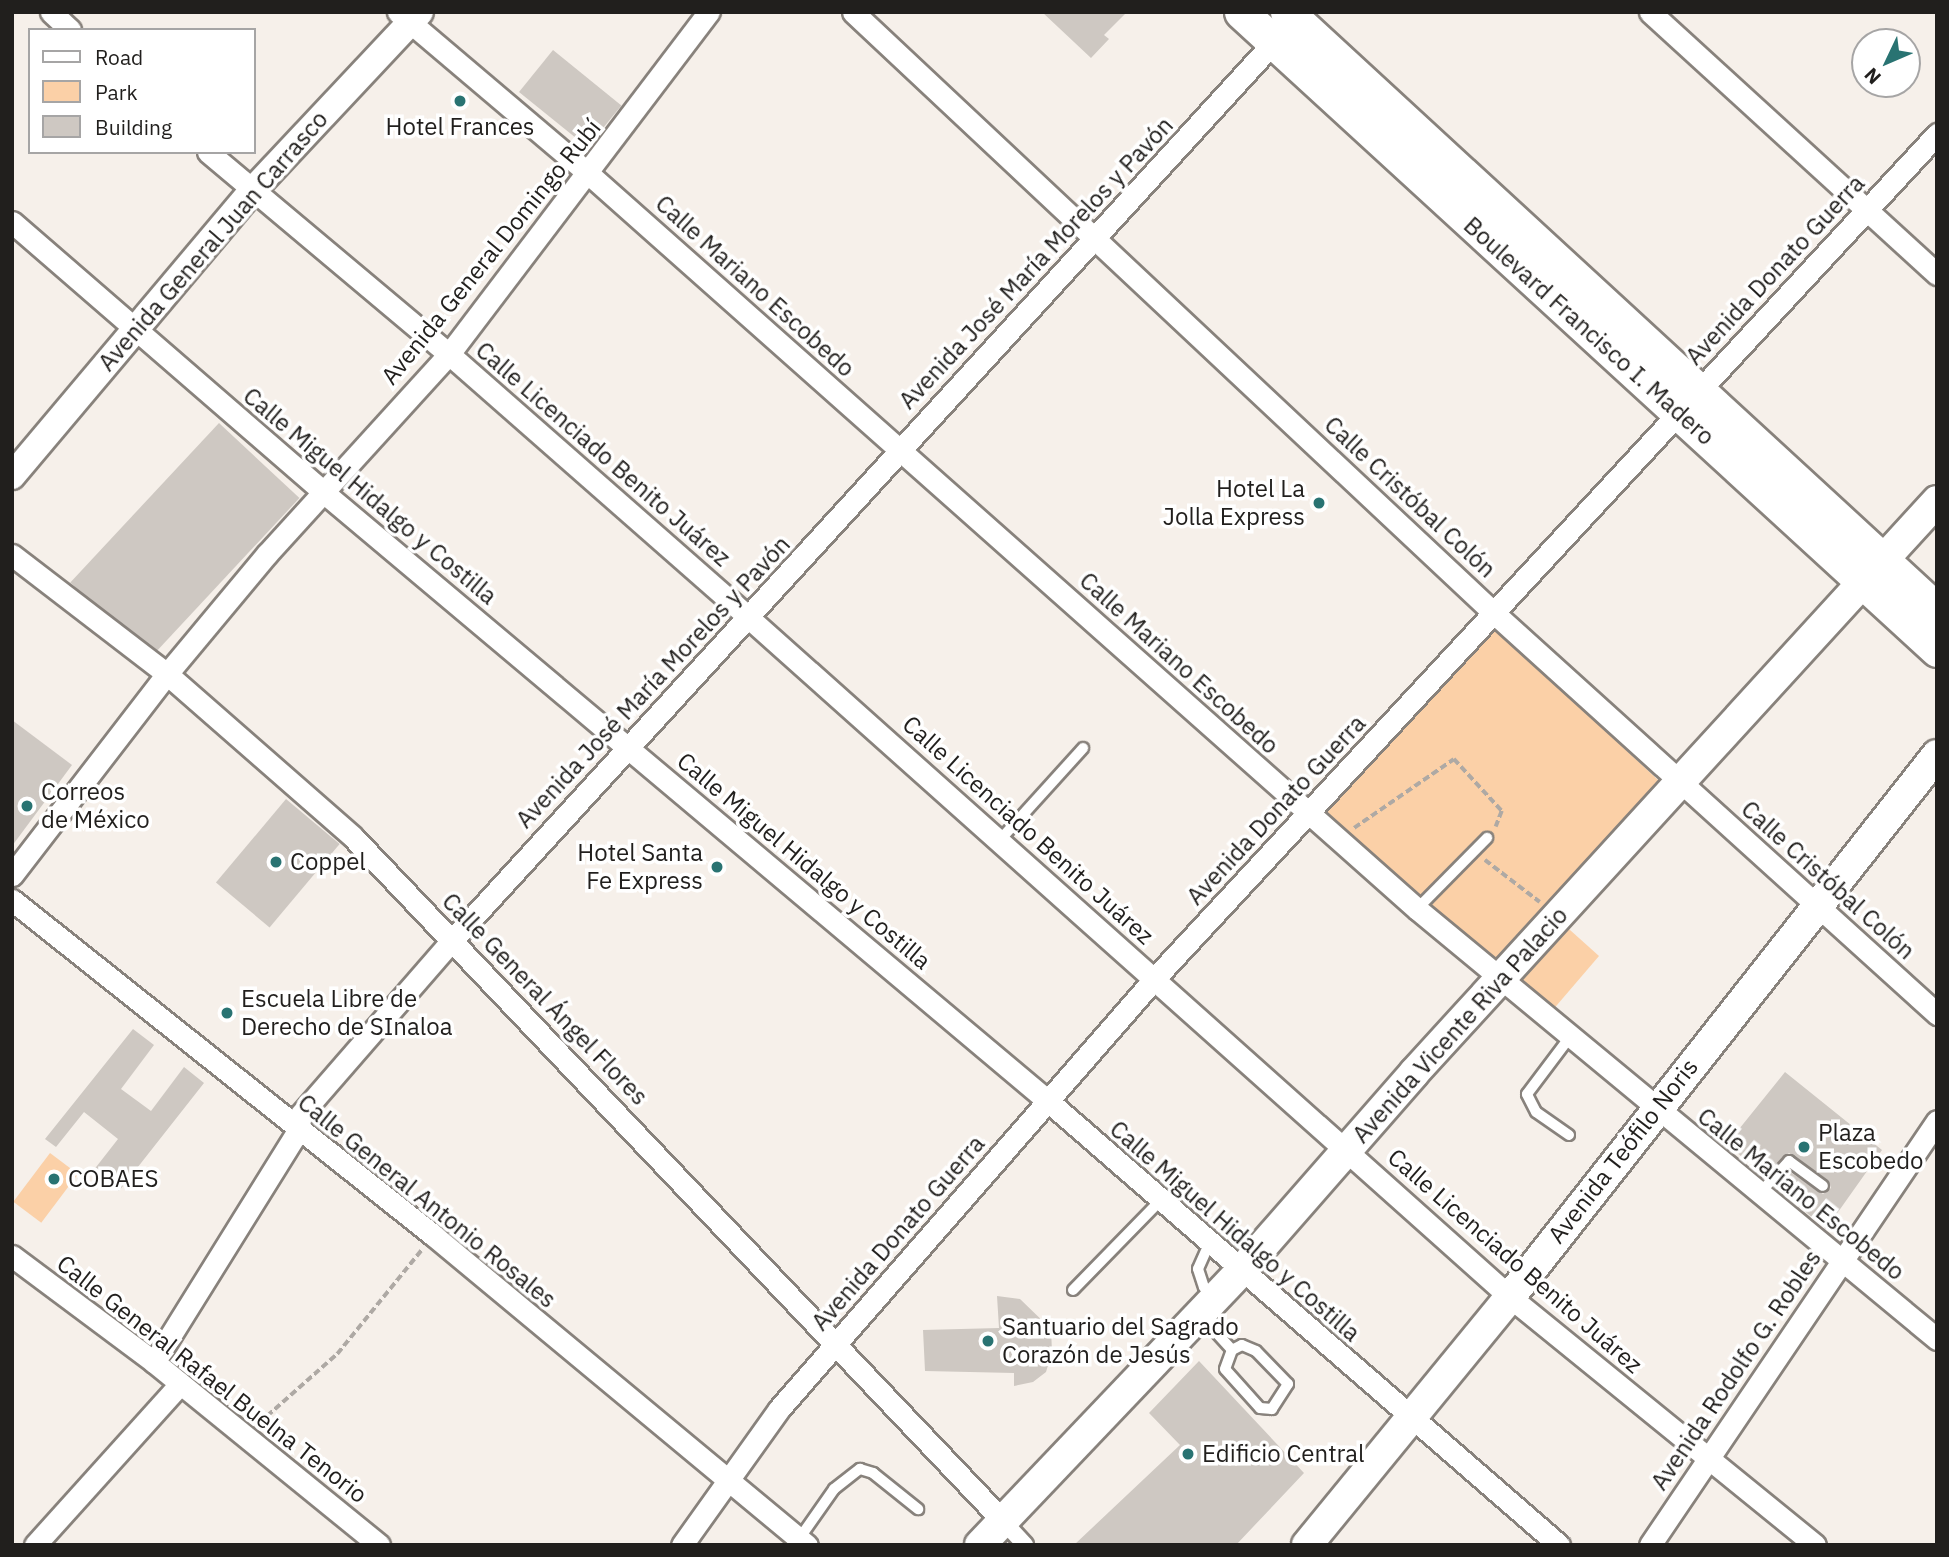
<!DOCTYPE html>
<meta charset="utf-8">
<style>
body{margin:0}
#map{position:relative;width:1949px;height:1557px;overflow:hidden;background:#f6f0ea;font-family:"IBM Plex Sans",sans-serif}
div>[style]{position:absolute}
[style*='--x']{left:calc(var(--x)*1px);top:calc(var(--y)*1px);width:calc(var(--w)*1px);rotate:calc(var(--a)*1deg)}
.green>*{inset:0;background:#fbd0a7;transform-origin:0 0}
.building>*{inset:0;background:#cec8c2;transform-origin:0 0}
.path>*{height:3.5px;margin-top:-1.75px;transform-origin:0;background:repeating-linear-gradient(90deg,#aea9a4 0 7px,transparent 0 10.5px)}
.roads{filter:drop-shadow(2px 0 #88827c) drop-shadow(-2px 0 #88827c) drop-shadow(0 2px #88827c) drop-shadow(0 -2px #88827c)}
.service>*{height:10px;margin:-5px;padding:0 5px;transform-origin:5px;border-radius:5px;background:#fff}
.pedestrian>*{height:16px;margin:-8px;padding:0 8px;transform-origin:8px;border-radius:8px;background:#fff}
.minor>*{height:21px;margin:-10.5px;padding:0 10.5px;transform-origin:10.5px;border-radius:10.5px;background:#fff}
.tertiary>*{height:26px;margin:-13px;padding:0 13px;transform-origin:13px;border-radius:13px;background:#fff}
.secondary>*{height:30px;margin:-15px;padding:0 15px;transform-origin:15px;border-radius:15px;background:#fff}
.primary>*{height:33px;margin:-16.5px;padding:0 16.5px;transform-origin:16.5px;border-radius:16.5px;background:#fff}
.dots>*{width:19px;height:19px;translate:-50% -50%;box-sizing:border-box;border:4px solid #fff;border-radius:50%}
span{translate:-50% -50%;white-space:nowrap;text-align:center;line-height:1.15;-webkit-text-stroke:7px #fff;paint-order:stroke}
.poi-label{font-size:24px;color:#211f1d}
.right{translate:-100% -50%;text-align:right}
.left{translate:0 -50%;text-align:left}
.street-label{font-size:24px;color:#211f1d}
.frame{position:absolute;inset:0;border:14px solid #211f1d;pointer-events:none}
.legend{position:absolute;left:28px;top:28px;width:228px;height:126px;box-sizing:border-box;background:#fff;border:2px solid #a6a5a5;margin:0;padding:9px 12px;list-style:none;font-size:21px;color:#211f1d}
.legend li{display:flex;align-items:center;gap:14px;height:35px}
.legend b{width:35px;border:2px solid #a6a5a5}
.north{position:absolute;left:1851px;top:28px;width:70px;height:70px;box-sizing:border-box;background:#fff;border:2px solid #a6a5a5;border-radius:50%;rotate:226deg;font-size:19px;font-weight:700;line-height:28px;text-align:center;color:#211f1d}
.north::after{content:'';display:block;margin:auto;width:24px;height:32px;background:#297372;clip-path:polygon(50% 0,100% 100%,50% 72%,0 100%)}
</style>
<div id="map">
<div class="green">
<div style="left:1494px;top:627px;width:229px;height:253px;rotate:43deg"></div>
<div style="clip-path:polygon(1560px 921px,1599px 956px,1551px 1012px,1517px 983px)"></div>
<div style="left:50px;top:1153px;width:35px;height:61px;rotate:37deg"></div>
</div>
<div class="building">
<div style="clip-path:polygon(1042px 12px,1127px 12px,1104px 35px,1109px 39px,1091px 58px)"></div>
<div style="left:553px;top:50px;width:88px;height:54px;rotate:39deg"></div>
<div style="left:219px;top:423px;width:110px;height:218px;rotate:43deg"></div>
<div style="clip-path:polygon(12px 720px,72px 765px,12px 846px)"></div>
<div style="left:286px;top:799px;width:70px;height:109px;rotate:40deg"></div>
<div style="clip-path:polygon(133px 1029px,154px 1045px,121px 1089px,151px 1111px,184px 1067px,204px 1083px,119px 1191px,93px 1171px,118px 1139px,84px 1112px,56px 1147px,45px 1139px)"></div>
<div style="clip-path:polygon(1785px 1072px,1882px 1150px,1826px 1229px,1776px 1187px,1790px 1172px,1823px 1194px,1831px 1188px,1828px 1180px,1789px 1153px,1764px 1176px,1727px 1144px)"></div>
<div style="clip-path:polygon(997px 1296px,1020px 1299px,1051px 1329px,1052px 1352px,1046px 1372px,1033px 1382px,1014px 1386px,1014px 1373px,925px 1371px,923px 1330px,999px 1328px)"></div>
<div style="clip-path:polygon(1199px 1361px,1304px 1473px,1236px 1545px,1074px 1545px,1180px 1445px,1149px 1413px)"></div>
</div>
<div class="path">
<div style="--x:1354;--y:828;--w:121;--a:-34.6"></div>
<div style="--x:1454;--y:759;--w:71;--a:47.3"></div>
<div style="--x:1502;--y:811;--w:17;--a:111"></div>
<div style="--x:1485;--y:860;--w:69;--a:37.4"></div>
<div style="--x:259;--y:1423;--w:104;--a:-41.5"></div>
<div style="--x:337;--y:1354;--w:136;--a:-50.9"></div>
</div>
<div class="roads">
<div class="service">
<div style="--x:1000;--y:840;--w:124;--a:-47.9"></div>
<div style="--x:1417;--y:909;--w:100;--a:-45.4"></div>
<div style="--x:1569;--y:1135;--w:40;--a:-145.1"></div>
<div style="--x:1536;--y:1112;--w:20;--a:-117"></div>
<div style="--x:1527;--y:1094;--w:71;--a:-53"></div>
<div style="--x:1758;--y:1195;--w:46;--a:-47.6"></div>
<div style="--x:1789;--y:1161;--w:42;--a:36.3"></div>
<div style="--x:1209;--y:1244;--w:27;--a:114"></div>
<div style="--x:1198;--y:1269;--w:19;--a:72"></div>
<div style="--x:1204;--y:1287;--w:13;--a:45"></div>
<div style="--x:1073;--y:1290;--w:124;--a:-45.7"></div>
<div style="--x:1201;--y:1316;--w:46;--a:47.6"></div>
<div style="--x:1242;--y:1345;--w:15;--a:23"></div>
<div style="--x:1256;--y:1351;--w:46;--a:45.9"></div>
<div style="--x:1288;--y:1384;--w:30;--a:123"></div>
<div style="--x:1272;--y:1409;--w:12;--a:-175"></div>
<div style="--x:1260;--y:1408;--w:52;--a:-131.9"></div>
<div style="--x:1225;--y:1369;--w:20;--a:-70"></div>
<div style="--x:1232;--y:1350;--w:11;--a:-27"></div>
<div style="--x:799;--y:1539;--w:61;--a:-55"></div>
<div style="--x:834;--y:1489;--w:33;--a:-38"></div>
<div style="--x:860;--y:1469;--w:14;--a:17"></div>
<div style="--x:873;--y:1473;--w:58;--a:38.7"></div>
</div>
<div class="pedestrian">
<div style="--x:1002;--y:1520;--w:34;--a:47"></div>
</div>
<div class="minor">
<div style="--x:51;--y:12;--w:26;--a:43"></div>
<div style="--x:398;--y:12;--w:252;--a:40.3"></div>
<div style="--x:590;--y:175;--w:1106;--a:41.59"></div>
<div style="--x:1417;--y:909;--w:675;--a:39.59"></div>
<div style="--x:853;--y:12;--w:879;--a:43.16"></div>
<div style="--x:1494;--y:613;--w:598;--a:42.15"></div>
<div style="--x:1650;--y:12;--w:389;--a:42.4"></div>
<div style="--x:208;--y:152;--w:314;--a:40"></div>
<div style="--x:449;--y:354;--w:400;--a:41.3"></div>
<div style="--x:749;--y:618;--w:1020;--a:41.74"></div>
<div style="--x:1510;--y:1297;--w:393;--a:39.1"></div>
<div style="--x:12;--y:222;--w:410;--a:40.9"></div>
<div style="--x:322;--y:491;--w:948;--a:40.04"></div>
<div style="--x:1048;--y:1101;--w:677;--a:40.99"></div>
<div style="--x:12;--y:555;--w:195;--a:37.5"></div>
<div style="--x:167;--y:674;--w:247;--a:41.2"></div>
<div style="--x:353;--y:837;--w:942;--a:46.46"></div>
<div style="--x:12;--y:875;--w:254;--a:-52.4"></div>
<div style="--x:167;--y:674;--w:156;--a:-50.2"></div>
<div style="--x:267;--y:554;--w:270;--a:-47.7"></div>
<div style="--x:449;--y:354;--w:430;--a:-52.8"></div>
<div style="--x:12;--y:900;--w:538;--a:38.51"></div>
<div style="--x:433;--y:1235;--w:486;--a:39.7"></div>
<div style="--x:12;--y:1256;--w:177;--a:36.7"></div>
<div style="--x:154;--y:1362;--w:290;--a:39.1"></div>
<div style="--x:154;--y:1362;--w:272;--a:-58.1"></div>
<div style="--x:298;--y:1131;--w:17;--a:-80"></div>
<div style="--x:301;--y:1114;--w:232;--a:-49"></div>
<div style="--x:453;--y:939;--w:1227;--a:-47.54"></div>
<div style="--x:35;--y:1545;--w:217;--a:-48"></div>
<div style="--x:682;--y:1545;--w:167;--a:-54.5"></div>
<div style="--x:779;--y:1409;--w:572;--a:-48.9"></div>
<div style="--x:1155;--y:978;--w:1151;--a:-47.18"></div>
<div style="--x:1650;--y:1545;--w:512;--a:-55.91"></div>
</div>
<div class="tertiary">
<div style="--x:12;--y:476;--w:373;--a:-49.9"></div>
<div style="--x:252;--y:191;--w:245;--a:-46.8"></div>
</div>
<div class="secondary">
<div style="--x:980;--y:1545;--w:377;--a:-46.4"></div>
<div style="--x:1240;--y:1272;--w:264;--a:-48.8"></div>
<div style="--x:1414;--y:1073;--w:775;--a:-47.56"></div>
<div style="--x:1307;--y:1545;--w:320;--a:-50.7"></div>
<div style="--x:1510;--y:1297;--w:690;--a:-51.77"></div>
</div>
<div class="primary">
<div style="--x:1241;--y:12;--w:944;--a:42.51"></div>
<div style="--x:1287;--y:12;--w:883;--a:42.61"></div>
</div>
</div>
<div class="dots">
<div style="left:460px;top:101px;background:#297372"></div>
<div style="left:1319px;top:503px;background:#297372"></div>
<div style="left:27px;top:806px;background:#297372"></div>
<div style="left:276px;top:862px;background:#297372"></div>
<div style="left:717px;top:867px;background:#297372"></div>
<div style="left:227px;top:1013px;background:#297372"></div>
<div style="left:1804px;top:1147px;background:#297372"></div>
<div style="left:54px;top:1179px;background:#297372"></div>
<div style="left:988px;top:1341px;background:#297372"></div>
<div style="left:1188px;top:1454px;background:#297372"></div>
</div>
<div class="poi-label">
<span style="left:460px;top:127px">Hotel Frances</span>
<span class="right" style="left:1305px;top:503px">Hotel La<br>Jolla Express</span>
<span class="left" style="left:41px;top:806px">Correos<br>de México</span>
<span class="right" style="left:703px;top:867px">Hotel Santa<br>Fe Express</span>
<span class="left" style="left:290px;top:862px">Coppel</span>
<span class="left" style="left:241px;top:1013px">Escuela Libre de<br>Derecho de SInaloa</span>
<span class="left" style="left:1818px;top:1147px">Plaza<br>Escobedo</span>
<span class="left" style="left:68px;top:1179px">COBAES</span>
<span class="left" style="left:1002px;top:1341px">Santuario del Sagrado<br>Corazón de Jesús</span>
<span class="left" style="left:1202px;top:1454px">Edificio Central</span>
</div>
<div class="street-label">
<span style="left:213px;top:241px;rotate:-49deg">Avenida General Juan Carrasco</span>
<span style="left:491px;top:252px;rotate:-51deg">Avenida General Domingo Rubí</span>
<span style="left:1036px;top:263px;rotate:-47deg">Avenida José María Morelos y Pavón</span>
<span style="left:1775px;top:270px;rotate:-47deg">Avenida Donato Guerra</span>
<span style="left:755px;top:286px;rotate:42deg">Calle Mariano Escobedo</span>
<span style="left:1589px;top:331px;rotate:42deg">Boulevard Francisco I. Madero</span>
<span style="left:603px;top:454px;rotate:41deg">Calle Licenciado Benito Juárez</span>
<span style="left:370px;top:496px;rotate:40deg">Calle Miguel Hidalgo y Costilla</span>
<span style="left:1410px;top:497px;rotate:43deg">Calle Cristóbal Colón</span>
<span style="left:1179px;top:663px;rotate:42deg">Calle Mariano Escobedo</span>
<span style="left:653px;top:682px;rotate:-47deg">Avenida José María Morelos y Pavón</span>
<span style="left:1276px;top:810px;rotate:-47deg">Avenida Donato Guerra</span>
<span style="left:1028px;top:830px;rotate:42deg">Calle Licenciado Benito Juárez</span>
<span style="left:804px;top:861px;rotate:40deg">Calle Miguel Hidalgo y Costilla</span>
<span style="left:1828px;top:880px;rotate:42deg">Calle Cristóbal Colón</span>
<span style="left:545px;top:999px;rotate:46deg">Calle General Ángel Flores</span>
<span style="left:1460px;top:1025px;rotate:-48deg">Avenida Vicente Riva Palacio</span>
<span style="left:1623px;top:1151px;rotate:-52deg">Avenida Teófilo Noris</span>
<span style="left:1801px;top:1194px;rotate:39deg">Calle Mariano Escobedo</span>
<span style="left:427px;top:1201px;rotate:39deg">Calle General Antonio Rosales</span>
<span style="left:1235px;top:1231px;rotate:41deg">Calle Miguel Hidalgo y Costilla</span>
<span style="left:898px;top:1233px;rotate:-49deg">Avenida Donato Guerra</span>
<span style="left:1515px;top:1261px;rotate:41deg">Calle Licenciado Benito Juárez</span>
<span style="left:1736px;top:1370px;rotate:-56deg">Avenida Rodolfo G. Robles</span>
<span style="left:212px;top:1379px;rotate:38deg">Calle General Rafael Buelna Tenorio</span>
</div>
<div class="frame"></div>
<ul class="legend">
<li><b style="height:9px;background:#fff"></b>Road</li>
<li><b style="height:19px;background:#fbd0a7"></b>Park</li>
<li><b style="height:19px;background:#cec8c2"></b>Building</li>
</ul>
<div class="north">N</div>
</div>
